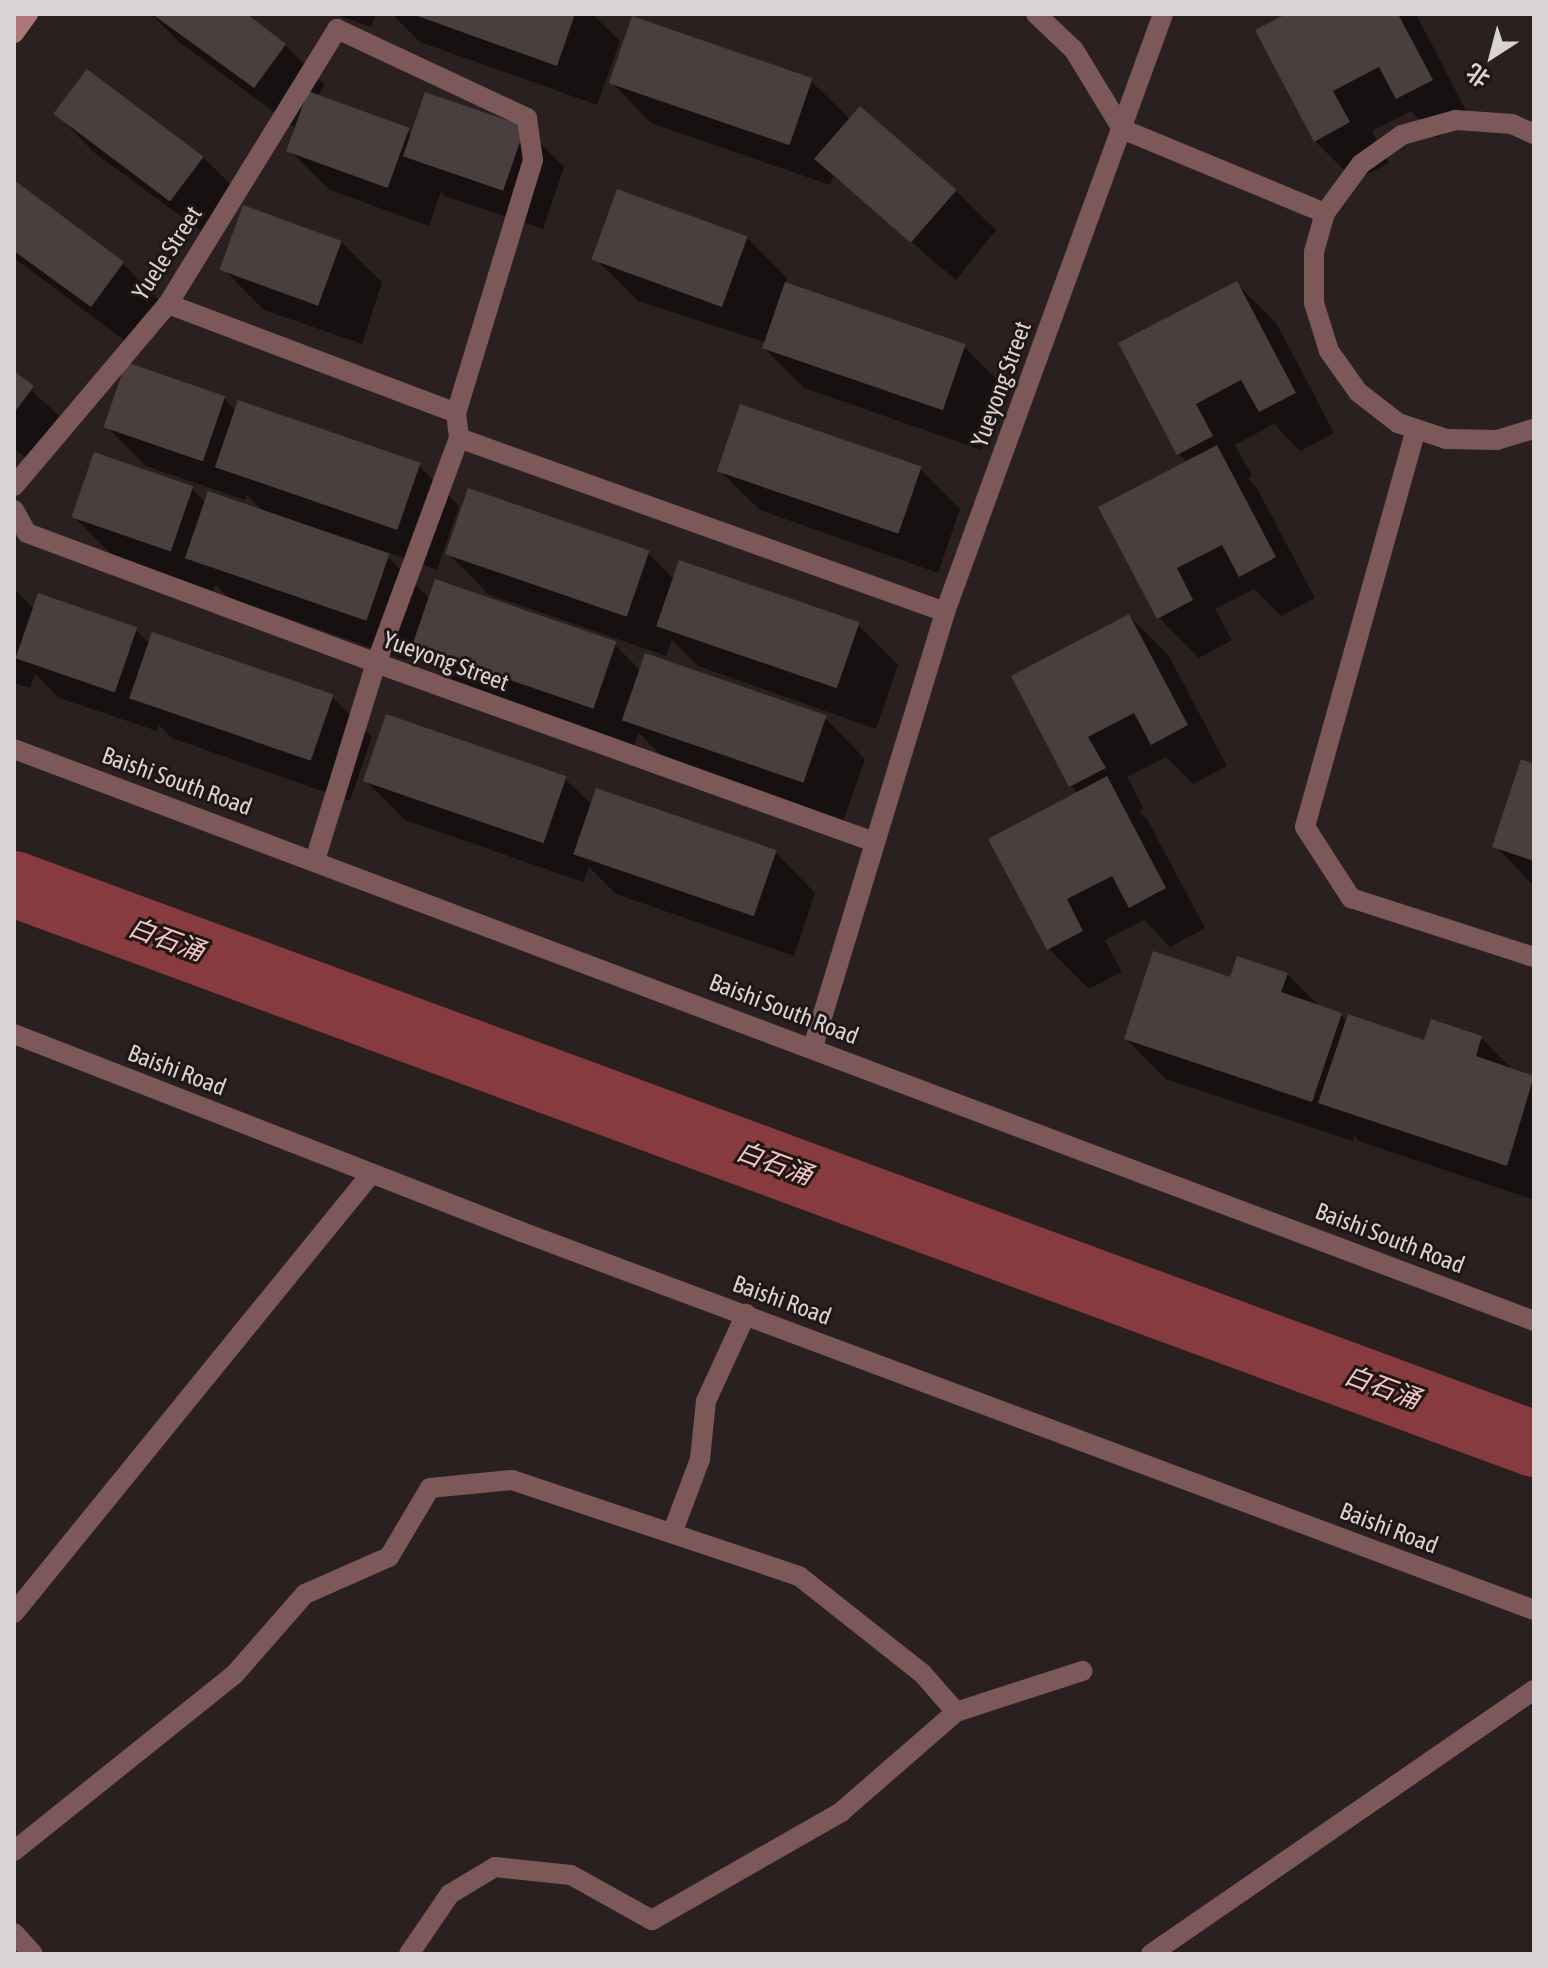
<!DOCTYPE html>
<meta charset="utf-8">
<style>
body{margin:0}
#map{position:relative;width:1548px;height:1968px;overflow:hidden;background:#2a201f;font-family:"Asap Condensed","Noto Sans SC",sans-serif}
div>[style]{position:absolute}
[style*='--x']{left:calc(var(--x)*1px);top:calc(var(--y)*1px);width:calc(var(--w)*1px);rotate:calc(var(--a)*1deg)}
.shadow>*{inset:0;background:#0007}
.river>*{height:66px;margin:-33px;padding:0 33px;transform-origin:33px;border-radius:33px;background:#873b3f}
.building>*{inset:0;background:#4a3e3e;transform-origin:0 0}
.minor>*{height:20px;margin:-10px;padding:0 10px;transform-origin:10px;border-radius:10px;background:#7c5858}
.tertiary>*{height:20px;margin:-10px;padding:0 10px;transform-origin:10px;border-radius:10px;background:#7c5858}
.secondary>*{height:20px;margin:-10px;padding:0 10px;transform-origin:10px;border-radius:10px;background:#ae7676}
span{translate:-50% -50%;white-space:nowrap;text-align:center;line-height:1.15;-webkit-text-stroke:6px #201616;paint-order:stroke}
.street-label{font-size:24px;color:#dad3d3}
.water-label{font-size:26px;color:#f4c5c4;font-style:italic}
.frame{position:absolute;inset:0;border:16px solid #dad3d3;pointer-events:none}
.north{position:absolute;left:1452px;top:16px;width:80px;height:80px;-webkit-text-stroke:6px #201616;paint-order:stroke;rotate:216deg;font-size:22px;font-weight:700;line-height:32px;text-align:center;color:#dad3d3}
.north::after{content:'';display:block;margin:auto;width:28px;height:36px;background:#dad3d3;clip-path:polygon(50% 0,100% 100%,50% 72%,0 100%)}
</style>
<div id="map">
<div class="shadow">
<div style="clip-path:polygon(151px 14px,243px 14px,285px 45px,325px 85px,317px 96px,413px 134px,524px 127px,564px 167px,543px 229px,445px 196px,441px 191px,429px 226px,330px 190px,289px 150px,297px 129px,179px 42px)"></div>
<div style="clip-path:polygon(333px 14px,376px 14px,371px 27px)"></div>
<div style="clip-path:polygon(392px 14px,592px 14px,620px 41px,597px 105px,420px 42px)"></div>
<div style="clip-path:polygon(1290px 14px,1416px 14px,1471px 120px,1437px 138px,1411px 111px,1372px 131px,1389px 163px,1355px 181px,1315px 141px)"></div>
<div style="clip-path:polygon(811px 81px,851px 120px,955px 190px,996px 230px,956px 280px,833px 176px,830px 185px,651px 123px,611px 82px)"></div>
<div style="clip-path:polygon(56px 114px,203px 157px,243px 197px,212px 239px,96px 154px)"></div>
<div style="clip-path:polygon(14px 182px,123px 264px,163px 304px,132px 346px,14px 258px)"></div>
<div style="clip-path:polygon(747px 238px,787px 278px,785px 284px,964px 347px,1004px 387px,982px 450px,804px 388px,764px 348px,765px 342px,638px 301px,598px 261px)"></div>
<div style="clip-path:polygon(341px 242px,382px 282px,362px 344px,264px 310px,224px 270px)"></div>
<div style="clip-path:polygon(1236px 283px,1277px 324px,1334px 433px,1300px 451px,1274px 424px,1235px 445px,1252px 476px,1248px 478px,1257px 488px,1315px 598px,1281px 616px,1254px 589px,1215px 609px,1232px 640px,1199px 658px,1159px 618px,1188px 463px,1178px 454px)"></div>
<div style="clip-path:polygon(14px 374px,72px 428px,42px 469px,14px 449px)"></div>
<div style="clip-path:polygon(224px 398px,236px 411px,419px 466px,459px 506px,437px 570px,381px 550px,430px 599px,615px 645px,641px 671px,825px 718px,865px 759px,843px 822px,665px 759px,639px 733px,633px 748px,455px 685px,412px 642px,406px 660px,228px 597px,215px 585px,213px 591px,114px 557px,74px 517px,192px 489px,206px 503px,265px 513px,247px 495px,245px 500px,146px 466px,106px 426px)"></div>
<div style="clip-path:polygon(920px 469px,960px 509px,938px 573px,760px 510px,719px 470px)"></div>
<div style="clip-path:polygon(448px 553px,648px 553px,674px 579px,858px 625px,898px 665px,876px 729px,698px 666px,672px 640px,666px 656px,488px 594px)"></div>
<div style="clip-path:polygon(14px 589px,34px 609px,136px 630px,150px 644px,332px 697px,372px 737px,350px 801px,172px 738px,159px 725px,157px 731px,59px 698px,35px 674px,30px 688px,14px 683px)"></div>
<div style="clip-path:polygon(1129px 616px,1169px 656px,1227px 766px,1193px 784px,1166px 757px,1127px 777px,1144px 809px,1139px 811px,1147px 819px,1205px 928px,1170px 947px,1144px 920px,1105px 940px,1122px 972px,1089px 989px,1049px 949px,1078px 794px,1071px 786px,1013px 677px)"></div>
<div style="clip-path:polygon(1534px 766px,1534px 886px,1495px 846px)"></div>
<div style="clip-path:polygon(565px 779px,592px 805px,775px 852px,815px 893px,794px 956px,616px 894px,589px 867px,583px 882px,405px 820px,365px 780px)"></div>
<div style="clip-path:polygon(1287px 974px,1321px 1008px,1341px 1015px,1347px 1022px,1426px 1043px,1481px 1038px,1514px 1071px,1534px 1078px,1534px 1200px,1361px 1142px,1354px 1136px,1353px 1141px,1166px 1079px,1126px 1039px,1231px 979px)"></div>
</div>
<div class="river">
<div style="--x:14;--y:884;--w:1620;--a:20.22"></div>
</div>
<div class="building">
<div style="clip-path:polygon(152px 14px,247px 14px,286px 44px,254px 88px)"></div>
<div style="clip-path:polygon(412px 14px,575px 14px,557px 66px)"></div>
<div style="clip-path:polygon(1286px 14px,1398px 14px,1433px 80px,1396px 99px,1379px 67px,1333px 91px,1350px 122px,1314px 142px,1255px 30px)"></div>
<div style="left:632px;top:16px;width:191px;height:71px;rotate:19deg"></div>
<div style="left:87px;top:69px;width:146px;height:56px;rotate:37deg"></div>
<div style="left:308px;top:91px;width:108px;height:64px;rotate:20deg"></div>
<div style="left:425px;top:92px;width:106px;height:68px;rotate:19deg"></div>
<div style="left:860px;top:106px;width:128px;height:70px;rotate:41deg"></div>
<div style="clip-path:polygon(14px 180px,124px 262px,91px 307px,14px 251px)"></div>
<div style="left:617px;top:189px;width:139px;height:75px;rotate:20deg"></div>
<div style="left:243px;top:205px;width:105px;height:69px;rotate:20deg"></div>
<div style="clip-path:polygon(1237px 281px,1296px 393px,1259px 412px,1241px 380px,1196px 404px,1213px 436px,1177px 455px,1118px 343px)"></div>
<div style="left:785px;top:282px;width:191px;height:70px;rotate:19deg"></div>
<div style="left:126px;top:362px;width:105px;height:69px;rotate:19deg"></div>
<div style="clip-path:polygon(14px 371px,34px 386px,14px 413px)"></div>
<div style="left:238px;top:400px;width:193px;height:71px;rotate:19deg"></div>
<div style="left:740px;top:404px;width:192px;height:71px;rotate:19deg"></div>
<div style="clip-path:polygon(1217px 445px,1276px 557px,1239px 577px,1222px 545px,1177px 568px,1193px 600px,1157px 619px,1098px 507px)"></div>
<div style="left:94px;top:452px;width:105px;height:69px;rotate:19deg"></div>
<div style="left:468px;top:488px;width:192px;height:70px;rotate:19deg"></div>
<div style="left:208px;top:491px;width:192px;height:71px;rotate:19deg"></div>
<div style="left:679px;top:560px;width:191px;height:70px;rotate:19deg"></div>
<div style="left:435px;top:579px;width:192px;height:71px;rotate:19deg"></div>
<div style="left:38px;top:593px;width:105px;height:69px;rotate:19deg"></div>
<div style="clip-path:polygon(1129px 614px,1188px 725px,1151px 745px,1134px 713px,1088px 737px,1106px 768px,1069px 787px,1011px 676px)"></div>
<div style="left:152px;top:632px;width:192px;height:70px;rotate:19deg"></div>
<div style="left:645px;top:653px;width:192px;height:71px;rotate:19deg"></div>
<div style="left:386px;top:714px;width:191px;height:71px;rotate:19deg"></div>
<div style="clip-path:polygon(1521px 759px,1534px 764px,1534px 861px,1492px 847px)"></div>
<div style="clip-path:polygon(1107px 776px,1166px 888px,1129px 908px,1112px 876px,1067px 899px,1083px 931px,1047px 950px,988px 839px)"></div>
<div style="left:596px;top:788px;width:191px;height:70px;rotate:19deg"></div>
<div style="clip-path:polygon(1153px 951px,1230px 977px,1237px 956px,1288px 973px,1281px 992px,1342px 1013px,1312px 1102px,1124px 1039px)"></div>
<div style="clip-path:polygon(1348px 1014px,1424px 1040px,1431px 1019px,1482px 1036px,1476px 1056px,1534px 1076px,1507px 1166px,1318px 1103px)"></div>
</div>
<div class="minor">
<div style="--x:1036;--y:14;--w:52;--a:43.5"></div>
<div style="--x:1074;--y:50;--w:92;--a:58.7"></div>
<div style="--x:1122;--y:129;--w:220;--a:22.5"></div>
<div style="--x:1534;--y:134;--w:24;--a:-156"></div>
<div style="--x:1512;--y:124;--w:56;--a:-175.9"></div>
<div style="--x:1456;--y:120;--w:56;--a:164.5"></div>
<div style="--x:1402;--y:135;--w:50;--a:144.7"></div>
<div style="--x:1361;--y:164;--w:61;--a:126.3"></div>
<div style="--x:1325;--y:213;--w:41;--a:105.8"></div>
<div style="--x:1314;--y:252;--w:51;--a:90"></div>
<div style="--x:1314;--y:303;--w:50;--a:72.6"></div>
<div style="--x:1329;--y:351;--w:50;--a:54.7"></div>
<div style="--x:1358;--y:392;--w:51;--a:37.8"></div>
<div style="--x:1398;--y:423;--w:51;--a:18.4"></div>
<div style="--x:1446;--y:439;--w:51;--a:1.1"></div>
<div style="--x:1497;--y:440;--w:39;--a:-17"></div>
<div style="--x:168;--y:304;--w:308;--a:20.7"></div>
<div style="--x:1416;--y:429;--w:413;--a:105.6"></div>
<div style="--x:1305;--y:827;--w:85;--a:57.1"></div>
<div style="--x:1351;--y:898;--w:192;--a:17.9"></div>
<div style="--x:459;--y:438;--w:516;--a:19.7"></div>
<div style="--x:14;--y:486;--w:238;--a:-49.8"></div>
<div style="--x:168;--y:304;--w:323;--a:-58.4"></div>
<div style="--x:337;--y:29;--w:210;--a:25.1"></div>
<div style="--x:527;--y:118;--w:42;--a:81.9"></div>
<div style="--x:533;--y:160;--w:264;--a:106.9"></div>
<div style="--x:456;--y:413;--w:25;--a:83"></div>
<div style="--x:459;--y:438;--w:240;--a:110.2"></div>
<div style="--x:376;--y:663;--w:206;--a:107.2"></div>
<div style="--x:14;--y:510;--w:26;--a:61"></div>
<div style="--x:27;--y:533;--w:372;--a:20.4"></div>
<div style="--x:376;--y:663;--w:529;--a:19.77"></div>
<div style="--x:813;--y:1047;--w:455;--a:-73.1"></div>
<div style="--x:945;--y:612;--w:636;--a:-69.97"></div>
<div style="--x:673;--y:1531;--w:77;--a:-69.4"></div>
<div style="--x:700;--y:1459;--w:58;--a:-84.1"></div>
<div style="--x:706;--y:1401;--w:96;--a:-65.3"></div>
<div style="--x:14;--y:1613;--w:566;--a:-50.88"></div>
<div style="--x:14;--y:1851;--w:282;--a:-38.7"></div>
<div style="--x:234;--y:1675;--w:108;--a:-48.8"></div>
<div style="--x:305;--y:1594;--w:92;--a:-23.8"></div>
<div style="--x:389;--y:1557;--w:80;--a:-59.3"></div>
<div style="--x:430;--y:1488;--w:82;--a:-5.6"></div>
<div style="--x:512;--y:1480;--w:303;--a:18.5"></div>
<div style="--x:799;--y:1576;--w:157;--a:38.3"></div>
<div style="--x:922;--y:1673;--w:52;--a:48.9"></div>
<div style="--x:14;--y:1933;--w:28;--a:48"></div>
<div style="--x:409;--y:1954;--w:73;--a:-55.7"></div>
<div style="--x:450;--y:1894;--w:52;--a:-31"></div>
<div style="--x:495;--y:1867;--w:76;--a:6"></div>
<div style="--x:571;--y:1875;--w:93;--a:29.1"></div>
<div style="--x:652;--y:1920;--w:218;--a:-29.7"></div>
<div style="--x:841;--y:1812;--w:152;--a:-41"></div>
<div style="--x:956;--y:1712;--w:133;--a:-18"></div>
<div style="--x:1151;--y:1954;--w:465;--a:-34.6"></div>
</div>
<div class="tertiary">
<div style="--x:14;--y:749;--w:1624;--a:20.62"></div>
<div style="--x:14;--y:1034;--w:545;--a:21.29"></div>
<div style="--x:522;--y:1232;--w:1080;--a:20.48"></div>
</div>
<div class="secondary">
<div style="--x:14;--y:33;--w:24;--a:-54"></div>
</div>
<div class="street-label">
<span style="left:167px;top:253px;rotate:-57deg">Yuele Street</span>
<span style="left:1001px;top:384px;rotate:-70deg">Yueyong Street</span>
<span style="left:446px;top:661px;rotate:20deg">Yueyong Street</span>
<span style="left:177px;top:781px;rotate:20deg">Baishi South Road</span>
<span style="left:784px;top:1009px;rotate:21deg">Baishi South Road</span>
<span style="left:177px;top:1070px;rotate:21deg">Baishi Road</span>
<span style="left:1390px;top:1238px;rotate:21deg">Baishi South Road</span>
<span style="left:782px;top:1300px;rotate:20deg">Baishi Road</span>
<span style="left:1389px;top:1528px;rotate:21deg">Baishi Road</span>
</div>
<div class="water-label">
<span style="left:166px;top:940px;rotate:20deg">白石涌</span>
<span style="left:774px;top:1164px;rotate:20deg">白石涌</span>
<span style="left:1382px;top:1388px;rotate:20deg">白石涌</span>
</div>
<div class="frame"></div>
<div class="north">北</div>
</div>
